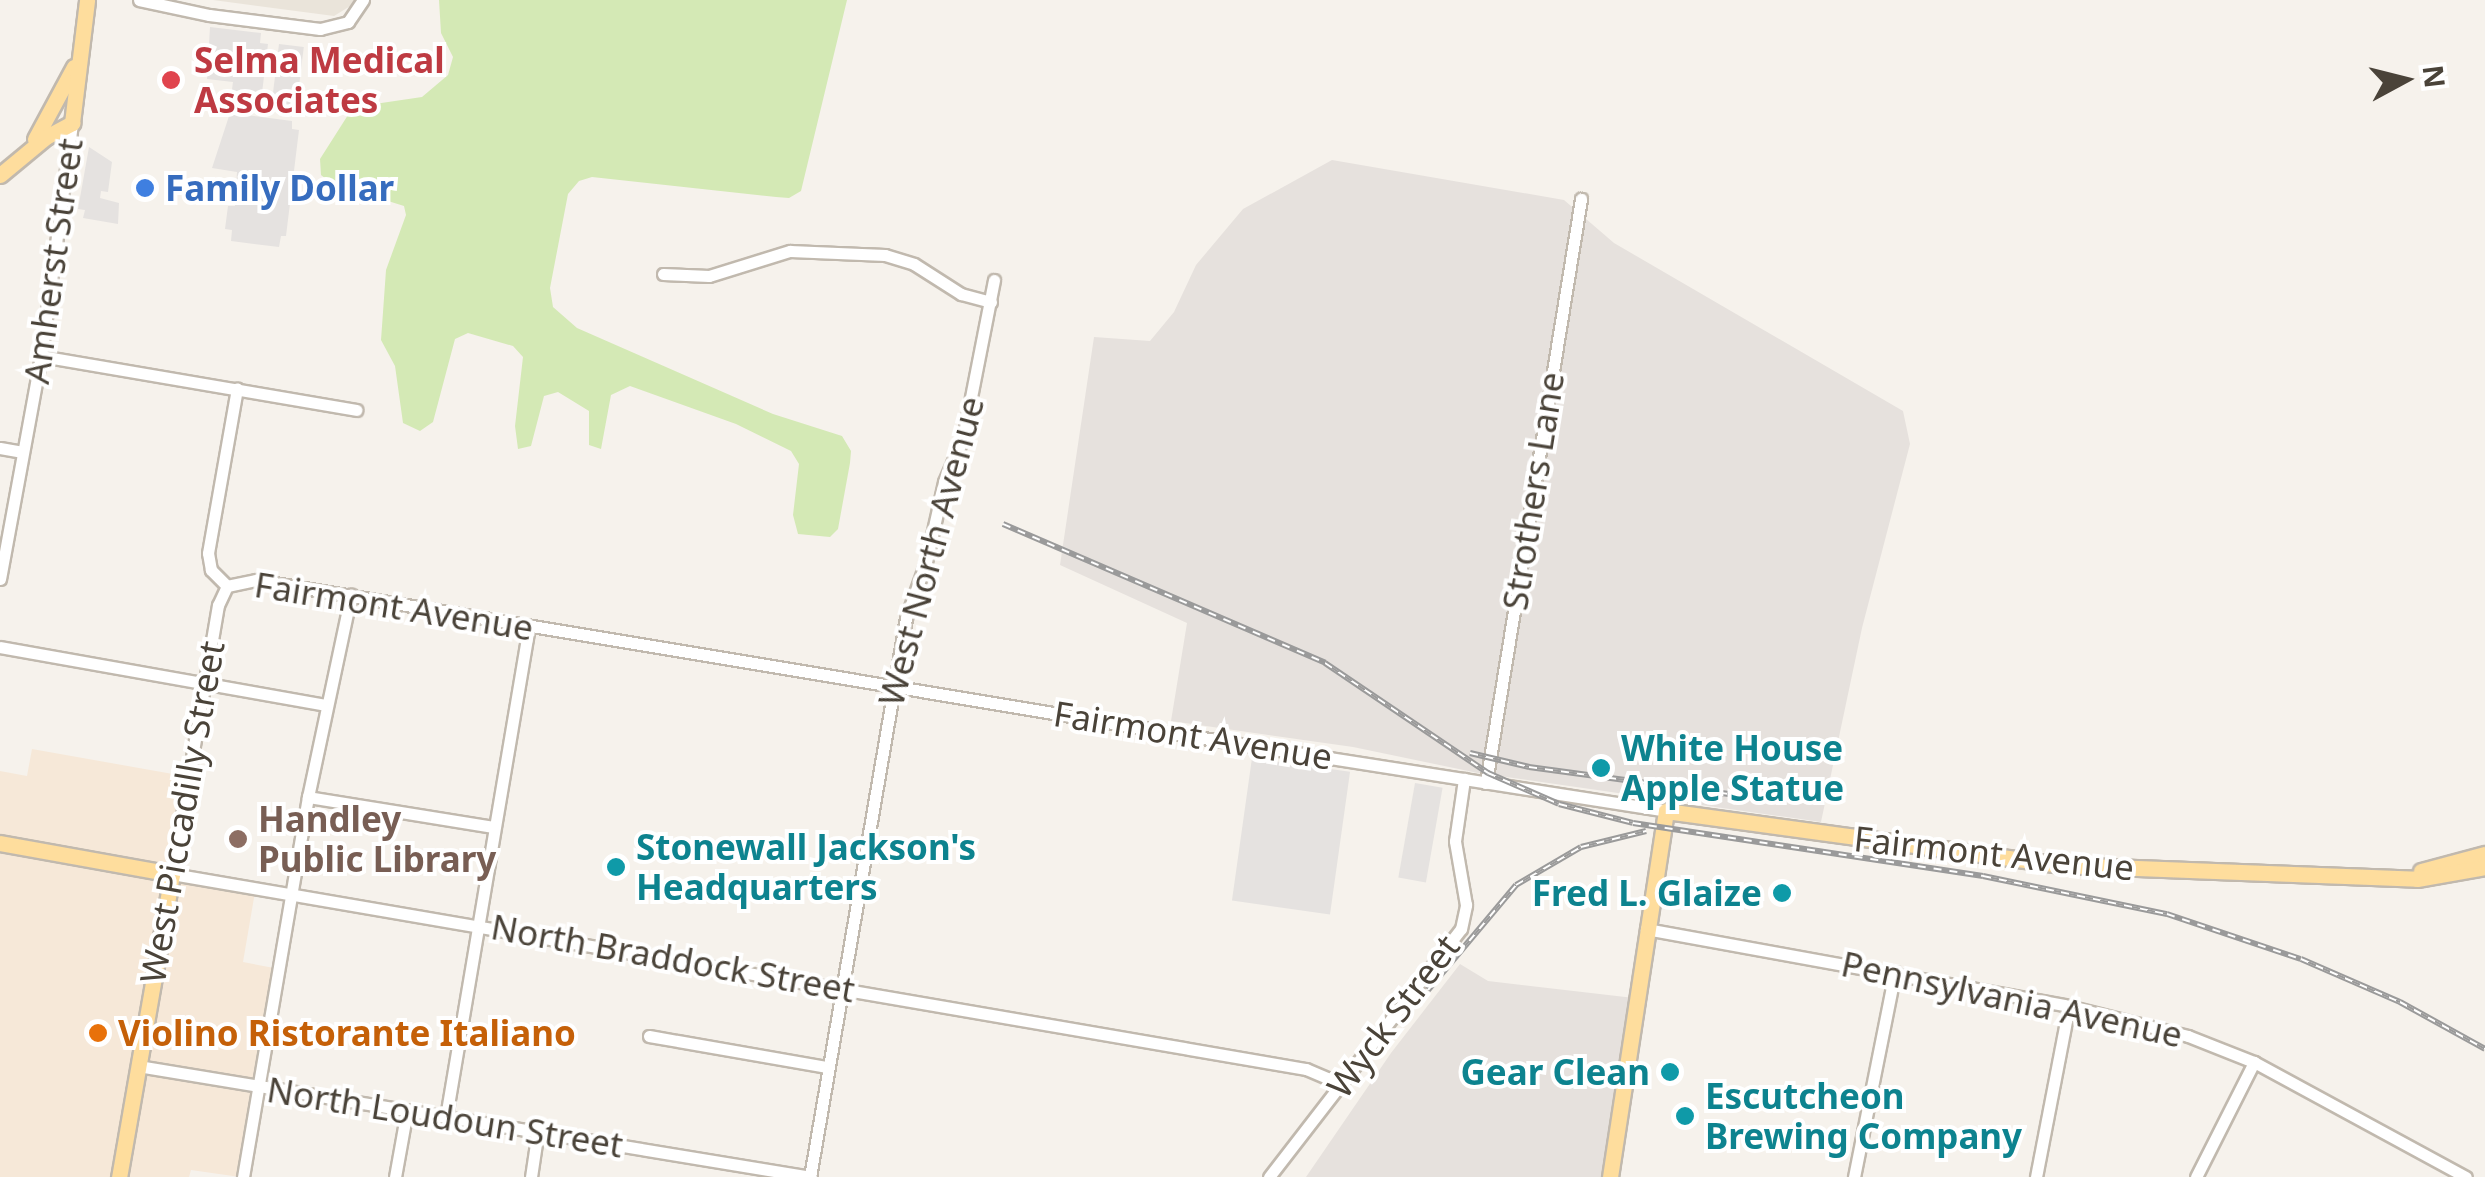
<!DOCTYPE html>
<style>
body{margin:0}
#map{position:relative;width:2485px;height:1177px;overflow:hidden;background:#f6f2ec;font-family:"Noto Sans",sans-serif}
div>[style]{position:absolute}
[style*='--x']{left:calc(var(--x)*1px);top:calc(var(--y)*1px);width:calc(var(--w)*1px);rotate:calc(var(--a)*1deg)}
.residential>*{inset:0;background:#eae4da}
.commercial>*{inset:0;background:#f6e8d8}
.industrial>*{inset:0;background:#e6e1dd}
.green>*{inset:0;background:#d4e9b5}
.parking>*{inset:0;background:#e5e2e0;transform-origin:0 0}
.roads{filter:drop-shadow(2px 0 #c1b9ae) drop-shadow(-2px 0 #c1b9ae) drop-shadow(0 2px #c1b9ae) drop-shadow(0 -2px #c1b9ae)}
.minor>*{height:11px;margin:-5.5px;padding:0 5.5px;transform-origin:5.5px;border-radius:5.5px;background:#fff}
.major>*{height:15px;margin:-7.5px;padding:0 7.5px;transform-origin:7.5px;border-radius:7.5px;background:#fedd9d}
.rail>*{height:6px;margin-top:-3px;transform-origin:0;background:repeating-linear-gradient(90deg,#fff 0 8px,#9a9a9a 0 16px);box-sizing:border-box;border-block:2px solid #9a9a9a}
.dots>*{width:28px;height:28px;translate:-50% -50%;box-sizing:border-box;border:5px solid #fff;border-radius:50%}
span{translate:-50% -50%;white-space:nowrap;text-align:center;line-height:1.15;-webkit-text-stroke:8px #fff;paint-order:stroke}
.health-label{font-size:35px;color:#be3a42;font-weight:700}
.left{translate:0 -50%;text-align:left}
.shop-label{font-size:35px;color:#366cbe;font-weight:700}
.street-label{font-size:35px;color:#4a4339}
.culture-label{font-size:35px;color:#0d838f;font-weight:700}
.right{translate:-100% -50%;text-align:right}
.education-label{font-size:35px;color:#785e54;font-weight:700}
.food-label{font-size:35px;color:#c56008;font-weight:700}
.north{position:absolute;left:2355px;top:30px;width:100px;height:100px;-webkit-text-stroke:8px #fff;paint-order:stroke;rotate:83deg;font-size:28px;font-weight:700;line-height:40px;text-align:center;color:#4a4339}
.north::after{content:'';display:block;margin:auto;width:35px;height:45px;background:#4a4339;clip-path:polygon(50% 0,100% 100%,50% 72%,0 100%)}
</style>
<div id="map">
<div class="residential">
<div style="clip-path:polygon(213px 0,360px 0,334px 16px)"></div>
</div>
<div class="commercial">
<div style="clip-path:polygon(32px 749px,184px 776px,166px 876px,255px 892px,243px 962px,274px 968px,240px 1177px,191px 1170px,189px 1177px,0 1177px,0 771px,27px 776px)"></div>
</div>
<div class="industrial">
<div style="clip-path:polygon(1332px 160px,1564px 200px,1614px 243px,1903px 411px,1910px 444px,1862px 628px,1821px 822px,1478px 773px,1353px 747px,1171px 721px,1187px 623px,1060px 565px,1094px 337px,1150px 341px,1174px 312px,1196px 265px,1243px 209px)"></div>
<div style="clip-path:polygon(1460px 964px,1488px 981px,1634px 998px,1607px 1177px,1306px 1177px,1391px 1053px)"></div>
</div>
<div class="green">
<div style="clip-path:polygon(439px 0,847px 0,801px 191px,789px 198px,776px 197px,592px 177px,579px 181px,568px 194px,550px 288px,553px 307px,577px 328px,773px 414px,842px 436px,851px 451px,850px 463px,838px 529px,830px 537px,798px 534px,793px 515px,799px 464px,791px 451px,736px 424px,630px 386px,611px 395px,601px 449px,589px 445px,589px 411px,558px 392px,544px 396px,531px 446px,518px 449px,515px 426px,523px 357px,513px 346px,468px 333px,455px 339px,433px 422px,420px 431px,403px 423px,395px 366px,381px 340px,386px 270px,406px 215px,404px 206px,331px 183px,321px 175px,320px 159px,348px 115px,361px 106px,422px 97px,448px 75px,453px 57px,441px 33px)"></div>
</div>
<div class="parking">
<div style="clip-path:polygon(210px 27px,261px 33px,260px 43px,268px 44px,261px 101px,256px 108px,230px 104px,233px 82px,207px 79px)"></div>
<div style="left:279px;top:44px;width:25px;height:60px;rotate:7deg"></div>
<div style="clip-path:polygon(230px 113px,292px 121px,292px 129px,299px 130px,286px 236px,281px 236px,279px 247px,231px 241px,232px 230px,225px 229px,228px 206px,235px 206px,237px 172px,212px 168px)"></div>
<div style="clip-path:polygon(89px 147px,112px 162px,108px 192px,101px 191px,100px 198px,119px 203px,118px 224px,83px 218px,85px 210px,78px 209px)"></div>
<div style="left:1252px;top:758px;width:99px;height:144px;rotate:8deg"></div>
<div style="left:1415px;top:783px;width:28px;height:96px;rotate:10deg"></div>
</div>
<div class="roads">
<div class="minor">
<div style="--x:139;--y:0;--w:72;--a:12.1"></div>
<div style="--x:209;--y:15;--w:112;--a:7.2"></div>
<div style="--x:320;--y:29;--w:29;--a:-14"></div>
<div style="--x:348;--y:22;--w:27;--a:-56"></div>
<div style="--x:663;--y:274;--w:46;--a:2.5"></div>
<div style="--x:709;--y:276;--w:85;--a:-17.2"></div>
<div style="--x:790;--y:251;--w:95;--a:2.4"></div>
<div style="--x:885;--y:255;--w:30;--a:17"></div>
<div style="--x:914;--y:264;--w:56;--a:32.6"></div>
<div style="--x:961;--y:294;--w:31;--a:15"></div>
<div style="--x:41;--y:356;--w:320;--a:9.7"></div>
<div style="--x:0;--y:448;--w:23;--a:10"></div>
<div style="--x:0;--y:579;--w:227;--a:-79.6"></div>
<div style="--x:41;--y:356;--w:235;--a:-82.4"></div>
<div style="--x:227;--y:586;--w:21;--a:115"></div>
<div style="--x:218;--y:605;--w:273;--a:99.7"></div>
<div style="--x:172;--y:874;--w:1151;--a:9.76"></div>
<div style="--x:1306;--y:1069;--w:39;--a:23"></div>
<div style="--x:227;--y:586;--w:30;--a:-12"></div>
<div style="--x:256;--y:580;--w:978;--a:9.47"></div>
<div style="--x:1221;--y:741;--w:450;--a:8.9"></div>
<div style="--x:227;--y:586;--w:23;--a:-135"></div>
<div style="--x:211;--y:570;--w:17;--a:-100"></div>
<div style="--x:208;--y:553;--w:167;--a:-80"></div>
<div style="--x:0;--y:647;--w:332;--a:10.1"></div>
<div style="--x:1486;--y:783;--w:592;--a:-80.76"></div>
<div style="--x:308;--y:797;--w:187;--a:9.2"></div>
<div style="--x:1646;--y:929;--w:425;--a:10.3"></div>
<div style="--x:2064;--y:1005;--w:128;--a:14"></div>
<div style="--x:2188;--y:1036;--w:71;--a:21.5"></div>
<div style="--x:2254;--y:1062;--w:241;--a:28.5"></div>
<div style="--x:649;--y:1036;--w:181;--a:9.9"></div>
<div style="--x:138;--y:1066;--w:682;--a:9.37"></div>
<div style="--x:446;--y:1117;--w:498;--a:-80.4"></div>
<div style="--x:243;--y:1177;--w:386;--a:-80.3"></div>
<div style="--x:308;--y:797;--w:207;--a:-78"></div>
<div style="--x:395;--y:1177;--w:68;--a:-79.8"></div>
<div style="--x:531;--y:1177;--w:48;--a:-81.5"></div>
<div style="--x:810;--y:1177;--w:567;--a:-80.26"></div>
<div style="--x:906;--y:618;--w:59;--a:-70.3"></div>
<div style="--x:926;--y:562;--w:82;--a:-77.3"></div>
<div style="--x:944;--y:482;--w:48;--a:-66.6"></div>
<div style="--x:963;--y:438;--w:161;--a:-78.9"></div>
<div style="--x:1269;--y:1177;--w:314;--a:-52.3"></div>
<div style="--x:1461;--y:929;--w:25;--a:-78"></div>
<div style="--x:1466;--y:905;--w:65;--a:-99.8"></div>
<div style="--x:1455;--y:841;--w:63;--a:-81.7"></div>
<div style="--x:1854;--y:1177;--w:209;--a:-78.7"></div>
<div style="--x:2036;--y:1177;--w:174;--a:-79.1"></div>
<div style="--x:2196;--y:1177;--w:129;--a:-63.2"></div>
</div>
<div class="major">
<div style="--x:35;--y:139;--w:82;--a:-61.6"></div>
<div style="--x:0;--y:175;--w:60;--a:-39.6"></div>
<div style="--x:46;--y:137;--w:30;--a:-28"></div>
<div style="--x:72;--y:123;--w:124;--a:-83"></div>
<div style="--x:0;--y:843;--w:175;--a:10.2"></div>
<div style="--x:172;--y:874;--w:308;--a:99.9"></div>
<div style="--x:2421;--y:871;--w:66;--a:-14.9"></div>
<div style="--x:1610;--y:1177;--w:370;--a:-81.3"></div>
<div style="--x:1666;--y:811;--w:397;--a:7.8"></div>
<div style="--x:2059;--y:865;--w:358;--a:2.2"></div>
<div style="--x:2417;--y:879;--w:69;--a:-10"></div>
</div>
</div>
<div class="rail">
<div style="--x:1003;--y:524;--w:351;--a:23.3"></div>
<div style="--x:1325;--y:663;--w:197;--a:34"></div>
<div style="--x:1488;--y:773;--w:77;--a:23.6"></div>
<div style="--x:1559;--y:804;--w:76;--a:14.4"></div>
<div style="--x:1633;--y:823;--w:354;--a:8.6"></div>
<div style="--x:1983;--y:876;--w:188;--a:11.7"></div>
<div style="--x:2167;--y:914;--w:141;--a:18.6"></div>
<div style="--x:2301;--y:959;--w:108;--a:23.5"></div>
<div style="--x:2400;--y:1002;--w:97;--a:28.9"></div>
<div style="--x:1470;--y:753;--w:61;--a:13.3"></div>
<div style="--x:1529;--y:767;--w:239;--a:7.7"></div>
<div style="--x:1428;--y:990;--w:137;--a:-50"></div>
<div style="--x:1516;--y:885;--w:75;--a:-30.3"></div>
<div style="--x:1581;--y:847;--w:67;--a:-13.8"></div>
</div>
<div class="dots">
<div style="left:171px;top:80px;background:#e0444e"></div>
<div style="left:145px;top:188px;background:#3f7fe0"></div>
<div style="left:1601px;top:768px;background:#0f9aa8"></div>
<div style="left:238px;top:839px;background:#8d6e63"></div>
<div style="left:616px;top:867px;background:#0f9aa8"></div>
<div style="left:1782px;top:893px;background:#0f9aa8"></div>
<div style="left:98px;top:1033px;background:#e8710a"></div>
<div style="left:1670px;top:1072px;background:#0f9aa8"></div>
<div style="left:1685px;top:1116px;background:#0f9aa8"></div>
</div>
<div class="health-label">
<span class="left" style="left:194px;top:80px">Selma Medical<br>Associates</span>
</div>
<div class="shop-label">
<span class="left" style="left:165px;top:188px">Family Dollar</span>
</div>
<div class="street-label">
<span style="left:53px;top:261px;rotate:-82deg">Amherst Street</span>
<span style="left:1533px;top:491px;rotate:-81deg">Strothers Lane</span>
<span style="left:931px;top:551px;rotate:-75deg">West North Avenue</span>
<span style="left:394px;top:606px;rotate:9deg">Fairmont Avenue</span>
<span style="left:1193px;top:735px;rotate:9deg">Fairmont Avenue</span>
<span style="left:182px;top:812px;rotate:-80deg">West Piccadilly Street</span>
<span style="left:1994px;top:853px;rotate:6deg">Fairmont Avenue</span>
<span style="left:673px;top:958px;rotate:10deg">North Braddock Street</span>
<span style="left:2012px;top:999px;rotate:12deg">Pennsylvania Avenue</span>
<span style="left:1393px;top:1016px;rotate:-53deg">Wyck Street</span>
<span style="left:445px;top:1117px;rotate:9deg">North Loudoun Street</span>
</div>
<div class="culture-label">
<span class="left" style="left:1621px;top:768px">White House<br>Apple Statue</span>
<span class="left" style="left:636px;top:867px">Stonewall Jackson's<br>Headquarters</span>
<span class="right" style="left:1762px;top:893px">Fred L. Glaize</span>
<span class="right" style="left:1650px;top:1072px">Gear Clean</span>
<span class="left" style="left:1705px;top:1116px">Escutcheon<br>Brewing Company</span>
</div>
<div class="education-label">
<span class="left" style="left:258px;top:839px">Handley<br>Public Library</span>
</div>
<div class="food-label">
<span class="left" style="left:118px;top:1033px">Violino Ristorante Italiano</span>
</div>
<div class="north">N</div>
</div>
